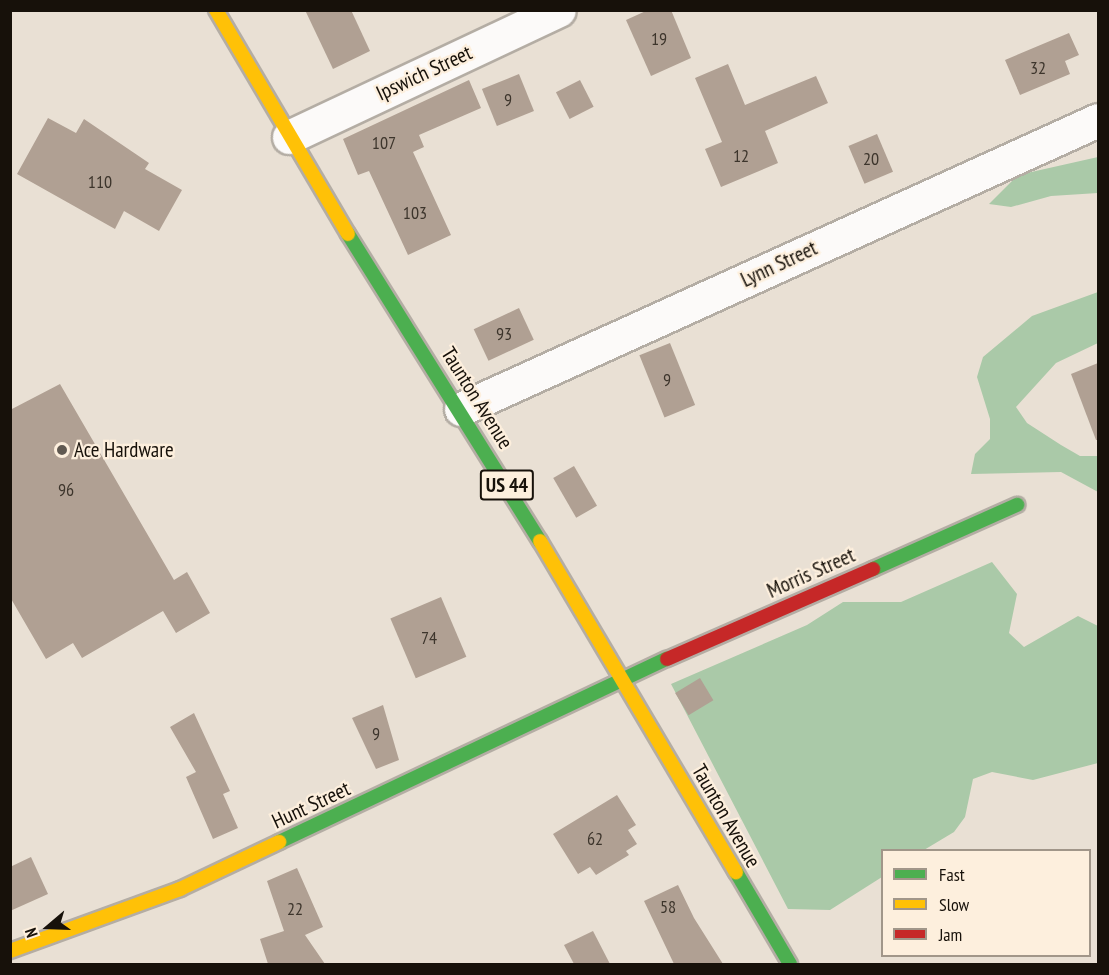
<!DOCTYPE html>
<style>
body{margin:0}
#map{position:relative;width:1109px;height:975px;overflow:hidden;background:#e9e0d4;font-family:"PT Sans Narrow",sans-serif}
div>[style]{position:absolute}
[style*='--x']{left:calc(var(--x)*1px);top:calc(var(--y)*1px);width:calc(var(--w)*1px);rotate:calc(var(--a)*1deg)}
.forest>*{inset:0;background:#aac9a8}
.building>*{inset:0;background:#b0a093;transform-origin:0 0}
.roads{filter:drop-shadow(2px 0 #b4ada4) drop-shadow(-2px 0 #b4ada4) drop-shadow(0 2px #b4ada4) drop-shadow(0 -2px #b4ada4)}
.street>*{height:33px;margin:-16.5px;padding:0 16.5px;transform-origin:16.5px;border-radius:16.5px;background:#fcfaf9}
.fast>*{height:14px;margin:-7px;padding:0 7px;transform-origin:7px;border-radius:7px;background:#4caf50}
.slow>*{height:14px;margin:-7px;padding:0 7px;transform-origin:7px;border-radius:7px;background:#ffc107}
.jam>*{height:14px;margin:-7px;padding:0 7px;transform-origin:7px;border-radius:7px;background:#c62828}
.dots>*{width:16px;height:16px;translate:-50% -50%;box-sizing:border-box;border:3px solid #fdefdd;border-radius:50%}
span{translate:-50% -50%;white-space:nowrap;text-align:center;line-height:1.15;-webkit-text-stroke:4.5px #fdefdd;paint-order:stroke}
.number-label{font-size:18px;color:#3d352c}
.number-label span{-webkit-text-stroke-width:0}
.shield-label span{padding:2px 4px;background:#fdefdd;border:2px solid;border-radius:4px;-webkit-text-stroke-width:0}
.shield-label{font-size:20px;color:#17110a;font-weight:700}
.street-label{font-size:21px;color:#17110a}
.poi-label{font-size:21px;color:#17110a}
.left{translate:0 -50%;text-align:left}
.frame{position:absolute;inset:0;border:12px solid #17110a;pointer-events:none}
.legend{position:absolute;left:881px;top:849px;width:210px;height:108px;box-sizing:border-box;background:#fdefdd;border:2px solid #a19689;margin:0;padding:8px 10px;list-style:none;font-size:18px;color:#17110a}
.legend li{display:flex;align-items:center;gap:12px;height:30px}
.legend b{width:30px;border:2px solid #a19689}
.north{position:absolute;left:18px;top:897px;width:60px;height:60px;-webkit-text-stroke:4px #fdefdd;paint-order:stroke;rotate:251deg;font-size:16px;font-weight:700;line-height:24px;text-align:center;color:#17110a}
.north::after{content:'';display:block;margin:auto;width:21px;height:27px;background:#17110a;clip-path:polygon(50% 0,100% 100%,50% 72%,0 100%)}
</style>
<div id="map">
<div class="forest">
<div style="clip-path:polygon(1098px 157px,1098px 193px,1051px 196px,1011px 207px,989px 204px,1018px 175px)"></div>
<div style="clip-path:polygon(1098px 292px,1098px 343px,1056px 363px,1016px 407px,1027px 423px,1061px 445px,1080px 456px,1098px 456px,1098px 492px,1061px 472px,971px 474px,975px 454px,990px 439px,990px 419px,977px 377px,983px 357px,1032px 316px)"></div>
<div style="clip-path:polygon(992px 562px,1017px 594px,1009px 633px,1024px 647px,1078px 616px,1098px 626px,1098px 763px,1033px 780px,992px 772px,973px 779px,965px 817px,954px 832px,924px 850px,882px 850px,882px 877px,830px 910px,788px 909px,671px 684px,807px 625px,843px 602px,901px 602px)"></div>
</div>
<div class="building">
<div style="clip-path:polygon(305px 10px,351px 10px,370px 51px,333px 69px)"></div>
<div style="clip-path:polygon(648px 10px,671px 10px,691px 58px,651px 76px,626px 20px)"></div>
<div style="clip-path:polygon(1069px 33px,1079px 55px,1065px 61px,1070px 74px,1020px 95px,1005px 60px)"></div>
<div style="clip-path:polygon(728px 64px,745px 105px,816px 76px,828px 103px,765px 131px,778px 163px,721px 187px,705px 149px,722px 142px,695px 78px)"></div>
<div style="left:519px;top:74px;width:40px;height:40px;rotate:68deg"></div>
<div style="clip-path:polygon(469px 80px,481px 108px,419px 135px,424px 147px,413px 152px,451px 235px,408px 255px,369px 171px,358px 175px,343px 139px)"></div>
<div style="left:580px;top:80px;width:30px;height:27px;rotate:63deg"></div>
<div style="clip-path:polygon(48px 118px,76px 133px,84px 119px,149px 163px,145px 169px,182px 190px,159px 231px,124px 211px,115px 229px,17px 174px)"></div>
<div style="left:877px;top:134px;width:41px;height:31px;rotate:67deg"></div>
<div style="left:519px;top:308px;width:35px;height:50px;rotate:65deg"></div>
<div style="left:670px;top:343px;width:67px;height:33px;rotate:68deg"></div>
<div style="clip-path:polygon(1098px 363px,1098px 440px,1096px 440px,1071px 374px)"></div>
<div style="clip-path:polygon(60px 384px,174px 580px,187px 572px,210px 613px,176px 633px,163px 611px,82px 658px,73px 643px,46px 659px,10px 597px,10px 410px)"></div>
<div style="left:574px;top:466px;width:46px;height:24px;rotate:60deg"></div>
<div style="left:441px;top:597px;width:65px;height:55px;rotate:67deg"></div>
<div style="left:700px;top:678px;width:26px;height:29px;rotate:59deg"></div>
<div style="clip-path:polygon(383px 705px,399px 760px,376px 769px,352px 718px)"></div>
<div style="clip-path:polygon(194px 713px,230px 791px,223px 794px,238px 828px,213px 839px,186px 777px,196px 772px,170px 727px)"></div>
<div style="clip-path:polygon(617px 795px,636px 825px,628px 830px,637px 844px,626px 851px,629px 855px,596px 875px,590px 867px,578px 874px,553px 834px)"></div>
<div style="clip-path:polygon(31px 857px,48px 894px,10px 911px,10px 867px)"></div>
<div style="clip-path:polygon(297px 868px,323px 927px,305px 935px,325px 964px,268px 964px,260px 939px,284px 931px,267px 881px)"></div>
<div style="clip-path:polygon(678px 885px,694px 918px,723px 964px,674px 964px,644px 901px)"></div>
<div style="clip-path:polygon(593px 931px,610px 964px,574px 964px,564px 945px)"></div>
</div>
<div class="roads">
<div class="street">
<div style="--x:289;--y:137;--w:298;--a:-25.2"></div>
<div style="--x:461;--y:409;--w:699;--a:-24.4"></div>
</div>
<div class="fast">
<div style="--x:348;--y:234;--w:362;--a:58"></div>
<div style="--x:873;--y:569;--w:158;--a:-24"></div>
<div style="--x:279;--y:842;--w:429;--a:-25.3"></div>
<div style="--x:736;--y:872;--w:107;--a:59.6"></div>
</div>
<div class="slow">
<div style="--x:216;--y:10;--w:260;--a:59.5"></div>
<div style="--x:540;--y:541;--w:385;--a:59.4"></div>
<div style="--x:10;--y:951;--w:181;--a:-20"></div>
<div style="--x:180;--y:889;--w:110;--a:-25.4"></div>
</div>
<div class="jam">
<div style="--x:667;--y:659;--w:225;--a:-23.6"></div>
</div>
</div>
<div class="dots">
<div style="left:62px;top:450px;background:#605951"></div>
</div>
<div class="number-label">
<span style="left:659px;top:39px">19</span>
<span style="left:1038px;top:68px">32</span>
<span style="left:508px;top:100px">9</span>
<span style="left:384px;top:143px">107</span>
<span style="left:741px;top:156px">12</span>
<span style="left:871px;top:159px">20</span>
<span style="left:100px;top:182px">110</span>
<span style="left:415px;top:213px">103</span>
<span style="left:504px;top:334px">93</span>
<span style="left:667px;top:380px">9</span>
<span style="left:66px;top:490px">96</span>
<span style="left:429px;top:638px">74</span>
<span style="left:376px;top:734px">9</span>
<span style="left:595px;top:839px">62</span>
<span style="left:668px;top:907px">58</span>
<span style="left:295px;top:909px">22</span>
</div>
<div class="shield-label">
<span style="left:507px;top:485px">US 44</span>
</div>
<div class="street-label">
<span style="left:424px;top:73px;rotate:-25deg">Ipswich Street</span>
<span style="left:779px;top:264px;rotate:-25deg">Lynn Street</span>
<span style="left:477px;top:398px;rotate:58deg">Taunton Avenue</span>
<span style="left:811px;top:573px;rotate:-24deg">Morris Street</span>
<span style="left:311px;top:805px;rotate:-25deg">Hunt Street</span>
<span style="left:726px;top:816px;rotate:60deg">Taunton Avenue</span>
</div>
<div class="poi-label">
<span class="left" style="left:74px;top:450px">Ace Hardware</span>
</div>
<div class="frame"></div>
<ul class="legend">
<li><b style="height:8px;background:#4caf50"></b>Fast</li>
<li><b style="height:8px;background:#ffc107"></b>Slow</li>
<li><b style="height:8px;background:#c62828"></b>Jam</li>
</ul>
<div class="north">N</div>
</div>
